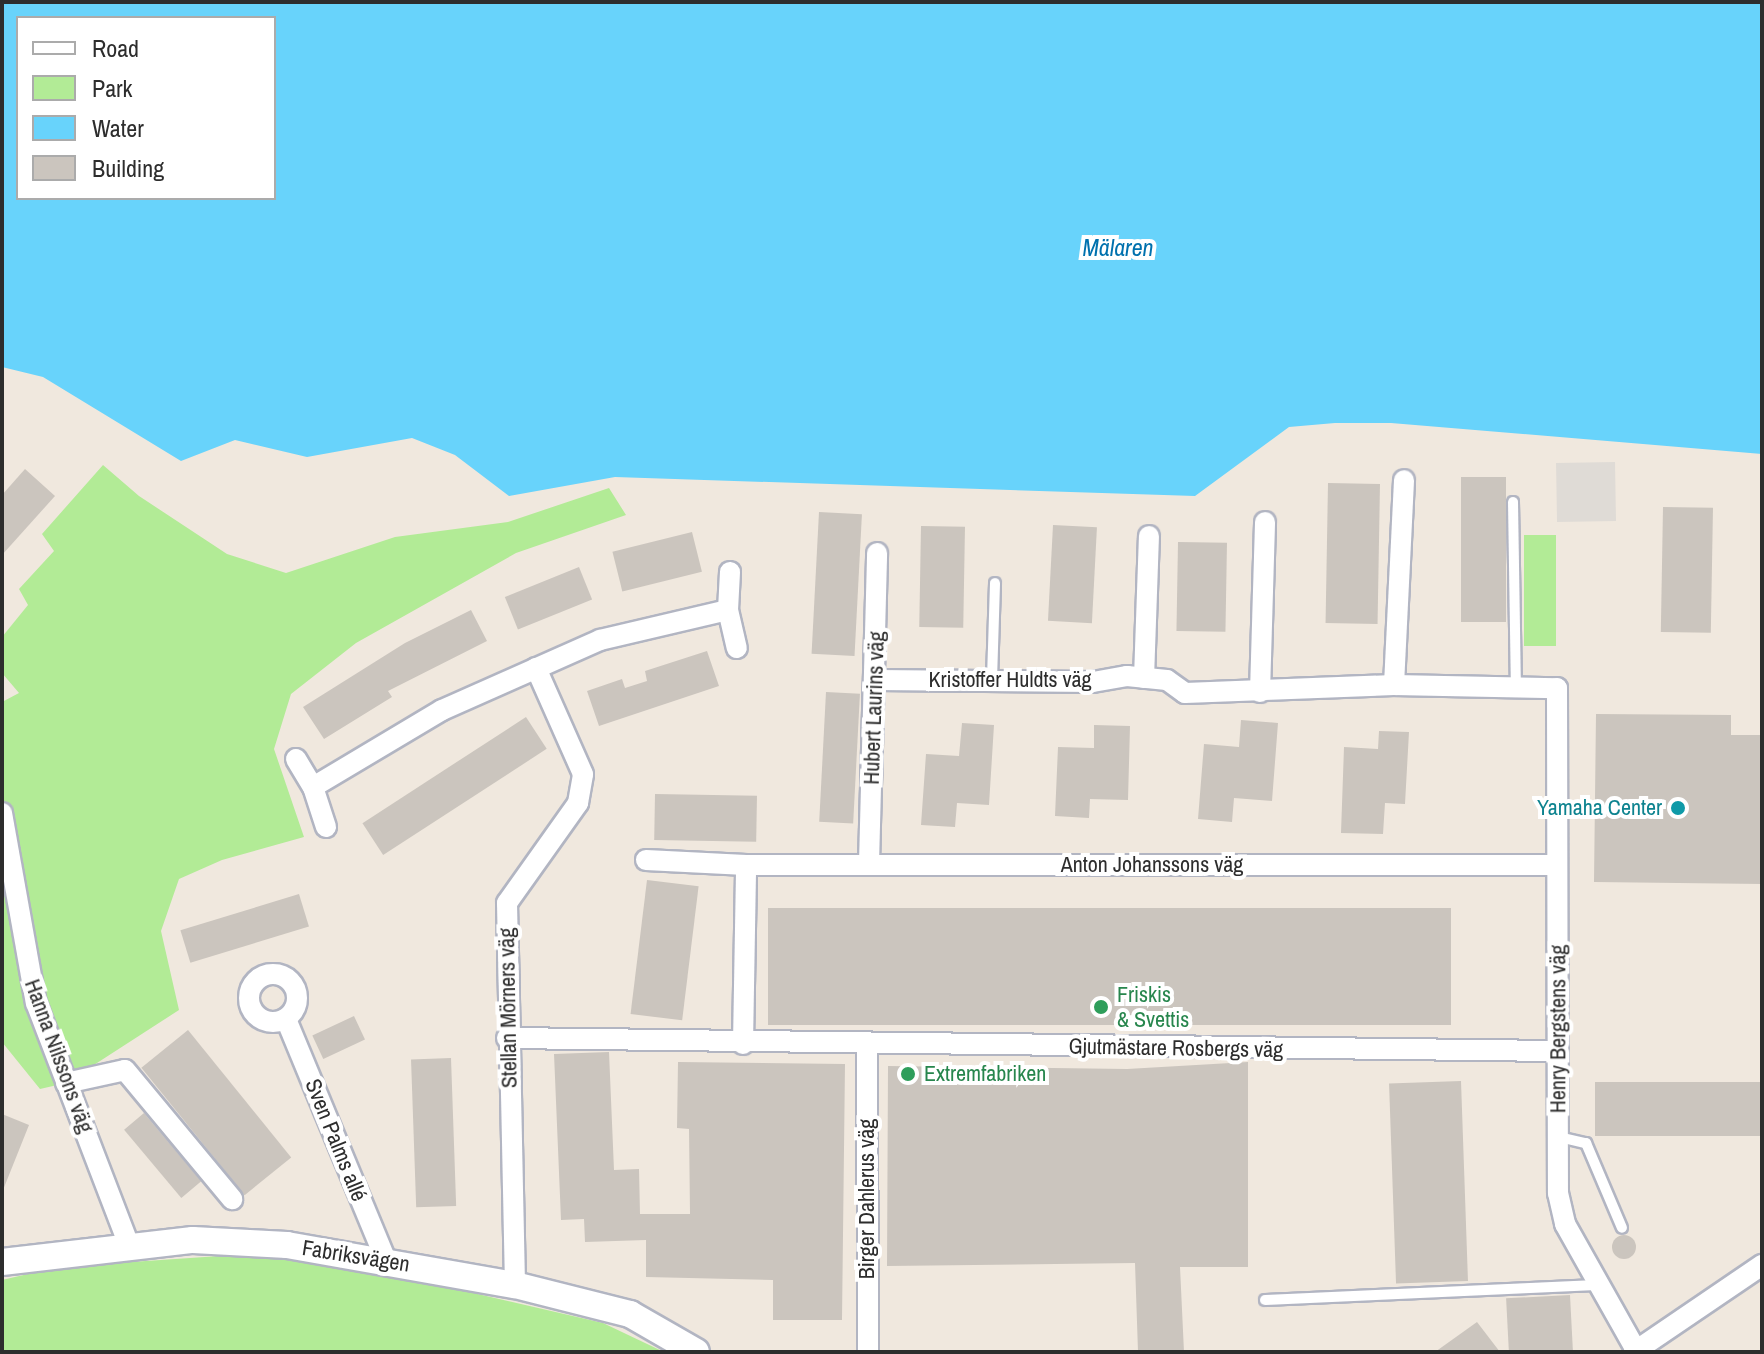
<!DOCTYPE html>
<meta charset="utf-8">
<style>
body{margin:0}
#map{position:relative;width:1764px;height:1354px;overflow:hidden;background:#f0e8de;font-family:"Archivo Narrow",sans-serif}
div>[style]{position:absolute}
[style*='--x']{left:calc(var(--x)*1px);top:calc(var(--y)*1px);width:calc(var(--w)*1px);rotate:calc(var(--a)*1deg)}
.green>*{inset:0;background:#b2eb96;transform-origin:0 0}
.plaza>*{inset:0;background:#dfdbd6;transform-origin:0 0}
.water>*{inset:0;background:#68d3fb}
.building>*{inset:0;background:#cbc5be;transform-origin:0 0}
.round{border-radius:50%}
.roads{filter:drop-shadow(2px 0 #b2b5c2) drop-shadow(-2px 0 #b2b5c2) drop-shadow(0 2px #b2b5c2) drop-shadow(0 -2px #b2b5c2)}
.service>*{height:10px;margin:-5px;padding:0 5px;transform-origin:5px;border-radius:5px;background:#fff}
.minor>*{height:20px;margin:-10px;padding:0 10px;transform-origin:10px;border-radius:10px;background:#fff}
.minor>.ring{margin:-10px;padding:0;box-sizing:content-box;background:none;border:20px solid #fff;border-radius:50%}
.tertiary>*{height:26px;margin:-13px;padding:0 13px;transform-origin:13px;border-radius:13px;background:#fff}
.dots>*{width:22px;height:22px;translate:-50% -50%;box-sizing:border-box;border:4px solid #fff;border-radius:50%}
span{translate:-50% -50%;white-space:nowrap;text-align:center;line-height:1.15;-webkit-text-stroke:8px #fff;paint-order:stroke}
.street-label{font-size:22px;color:#2d2d2d}
.culture-label{font-size:22px;color:#0d838f}
.right{translate:-100% -50%;text-align:right}
.leisure-label{font-size:22px;color:#27864d}
.left{translate:0 -50%;text-align:left}
.water-label{font-size:24px;color:#0071ae;font-style:italic}
.frame{position:absolute;inset:0;border:4px solid #2d2d2d;pointer-events:none}
.legend{position:absolute;left:16px;top:16px;width:260px;height:184px;box-sizing:border-box;background:#fff;border:2px solid #ababab;margin:0;padding:10px 14px;list-style:none;font-size:24px;color:#2d2d2d}
.legend li{display:flex;align-items:center;gap:16px;height:40px}
.legend b{width:40px;border:2px solid #ababab}
</style>
<div id="map">
<div class="green">
<div style="clip-path:polygon(103px 465px,139px 496px,227px 554px,286px 573px,395px 537px,508px 522px,609px 488px,626px 515px,516px 553px,356px 643px,291px 694px,274px 749px,304px 837px,222px 860px,179px 879px,161px 931px,179px 1010px,66px 1083px,40px 1089px,2px 1042px,2px 702px,19px 693px,2px 673px,2px 637px,28px 605px,19px 589px,54px 551px,42px 534px)"></div>
<div style="left:1524px;top:535px;width:32px;height:111px"></div>
<div style="clip-path:polygon(292px 1251px,603px 1323px,664px 1352px,2px 1352px,2px 1280px,58px 1267px)"></div>
</div>
<div class="plaza">
<div style="left:1615px;top:462px;width:59px;height:59px;rotate:89deg"></div>
</div>
<div class="water">
<div style="clip-path:polygon(evenodd,2px 2px,1762px 2px,1762px 454px,1391px 423px,1335px 423px,1289px 427px,1195px 496px,615px 477px,509px 496px,455px 455px,412px 438px,307px 457px,235px 440px,181px 461px,43px 377px,2px 367px,2px 2px,18px 18px,274px 18px,274px 198px,18px 198px,18px 18px)"></div>
</div>
<div class="building">
<div style="clip-path:polygon(25px 469px,55px 496px,2px 555px,2px 495px)"></div>
<div style="left:1461px;top:477px;width:45px;height:145px"></div>
<div style="left:1328px;top:483px;width:52px;height:140px;rotate:1deg"></div>
<div style="left:1663px;top:507px;width:50px;height:125px;rotate:1deg"></div>
<div style="left:819px;top:512px;width:43px;height:142px;rotate:3deg"></div>
<div style="left:1053px;top:525px;width:44px;height:96px;rotate:3deg"></div>
<div style="left:921px;top:526px;width:44px;height:101px;rotate:1deg"></div>
<div style="left:692px;top:532px;width:41px;height:82px;rotate:76deg"></div>
<div style="left:1178px;top:542px;width:49px;height:89px;rotate:1deg"></div>
<div style="left:579px;top:567px;width:35px;height:80px;rotate:68deg"></div>
<div style="clip-path:polygon(471px 610px,487px 641px,388px 691px,392px 697px,324px 739px,303px 707px,405px 643px)"></div>
<div style="clip-path:polygon(707px 651px,719px 686px,599px 726px,587px 691px,622px 679px,625px 688px,647px 681px,645px 671px)"></div>
<div style="left:826px;top:692px;width:34px;height:130px;rotate:3deg"></div>
<div style="clip-path:polygon(1596px 714px,1731px 715px,1731px 735px,1762px 735px,1762px 884px,1594px 882px)"></div>
<div style="left:526px;top:717px;width:38px;height:195px;rotate:57deg"></div>
<div style="clip-path:polygon(1241px 720px,1278px 723px,1272px 801px,1234px 798px,1232px 822px,1198px 819px,1204px 744px,1239px 747px)"></div>
<div style="clip-path:polygon(962px 723px,994px 725px,989px 805px,957px 803px,955px 827px,921px 825px,926px 754px,959px 756px)"></div>
<div style="clip-path:polygon(1094px 725px,1130px 726px,1128px 800px,1090px 799px,1089px 818px,1055px 816px,1058px 747px,1094px 748px)"></div>
<div style="clip-path:polygon(1379px 731px,1409px 732px,1405px 804px,1385px 803px,1383px 834px,1341px 833px,1344px 747px,1378px 749px)"></div>
<div style="left:655px;top:794px;width:102px;height:46px;rotate:1deg"></div>
<div style="left:647px;top:880px;width:52px;height:135px;rotate:7deg"></div>
<div style="left:299px;top:894px;width:34px;height:124px;rotate:73deg"></div>
<div style="left:768px;top:908px;width:683px;height:117px"></div>
<div style="left:354px;top:1016px;width:26px;height:46px;rotate:65deg"></div>
<div style="left:188px;top:1030px;width:164px;height:60px;rotate:51deg"></div>
<div style="clip-path:polygon(609px 1052px,614px 1170px,639px 1169px,640px 1214px,690px 1214px,689px 1129px,677px 1128px,678px 1062px,845px 1064px,842px 1320px,773px 1320px,773px 1280px,646px 1277px,646px 1240px,585px 1242px,584px 1219px,561px 1220px,554px 1054px)"></div>
<div style="left:451px;top:1058px;width:148px;height:40px;rotate:88deg"></div>
<div style="clip-path:polygon(1248px 1062px,1248px 1267px,1180px 1267px,1184px 1352px,1138px 1352px,1135px 1263px,887px 1266px,888px 1066px,1127px 1069px)"></div>
<div style="left:1461px;top:1081px;width:200px;height:72px;rotate:88deg"></div>
<div style="left:1762px;top:1082px;width:54px;height:167px;rotate:90deg"></div>
<div style="left:144px;top:1113px;width:89px;height:26px;rotate:50deg"></div>
<div style="clip-path:polygon(2px 1114px,29px 1125px,3px 1190px,2px 1190px)"></div>
<div class="round" style="left:1612px;top:1235px;width:24px;height:24px"></div>
<div style="left:1570px;top:1295px;width:57px;height:64px;rotate:87deg"></div>
<div style="clip-path:polygon(1477px 1322px,1500px 1352px,1435px 1352px)"></div>
</div>
<div class="roads">
<div class="service">
<div style="--x:1513;--y:502;--w:185;--a:89.1"></div>
<div style="--x:992;--y:679;--w:96;--a:-88.2"></div>
<div style="--x:1559;--y:1137;--w:28;--a:13"></div>
<div style="--x:1586;--y:1143;--w:92;--a:67"></div>
<div style="--x:1265;--y:1300;--w:332;--a:-2.6"></div>
</div>
<div class="minor">
<div style="--x:730;--y:572;--w:38;--a:93"></div>
<div style="--x:728;--y:610;--w:39;--a:77"></div>
<div style="--x:1144;--y:678;--w:142;--a:-88"></div>
<div style="--x:876;--y:680;--w:217;--a:0.5"></div>
<div style="--x:1093;--y:682;--w:35;--a:-10"></div>
<div style="--x:1127;--y:676;--w:40;--a:5.7"></div>
<div style="--x:1167;--y:680;--w:22;--a:36"></div>
<div style="--x:1185;--y:693;--w:209;--a:-2.2"></div>
<div style="--x:1394;--y:685;--w:163;--a:1.1"></div>
<div style="--x:1557;--y:688;--w:505;--a:89.89"></div>
<div style="--x:1558;--y:1193;--w:32;--a:77"></div>
<div style="--x:1565;--y:1224;--w:145;--a:60.6"></div>
<div style="--x:1394;--y:685;--w:205;--a:-87.2"></div>
<div style="--x:1260;--y:692;--w:170;--a:-88.3"></div>
<div style="--x:296;--y:759;--w:33;--a:59"></div>
<div style="--x:313;--y:787;--w:42;--a:72"></div>
<div style="--x:313;--y:787;--w:150;--a:-30.8"></div>
<div style="--x:442;--y:710;--w:173;--a:-23.9"></div>
<div style="--x:600;--y:640;--w:131;--a:-13.2"></div>
<div style="--x:2;--y:813;--w:193;--a:79.9"></div>
<div style="--x:36;--y:1003;--w:259;--a:69"></div>
<div style="--x:646;--y:860;--w:100;--a:2.9"></div>
<div style="--x:746;--y:865;--w:811;--a:0"></div>
<div style="--x:869;--y:863;--w:310;--a:-88.5"></div>
<div class="ring" style="left:249px;top:974px;width:28px;height:28px"></div>
<div style="--x:286;--y:1019;--w:261;--a:67.5"></div>
<div style="--x:507;--y:1038;--w:1050;--a:0.71"></div>
<div style="--x:743;--y:1044;--w:179;--a:-89"></div>
<div style="--x:867;--y:1046;--w:306;--a:89.8"></div>
<div style="--x:66;--y:1083;--w:60;--a:-12.4"></div>
<div style="--x:125;--y:1070;--w:168;--a:50.3"></div>
<div style="--x:515;--y:1285;--w:382;--a:-91.2"></div>
<div style="--x:507;--y:903;--w:123;--a:-54.6"></div>
<div style="--x:578;--y:803;--w:29;--a:-80"></div>
<div style="--x:583;--y:774;--w:116;--a:-113.9"></div>
<div style="--x:1634;--y:1352;--w:155;--a:-34.2"></div>
</div>
<div class="tertiary">
<div style="--x:2;--y:1262;--w:192;--a:-6.6"></div>
<div style="--x:193;--y:1240;--w:94;--a:3"></div>
<div style="--x:287;--y:1245;--w:231;--a:10"></div>
<div style="--x:515;--y:1285;--w:119;--a:14.2"></div>
<div style="--x:630;--y:1314;--w:76;--a:29.9"></div>
</div>
</div>
<div class="dots">
<div style="left:1678px;top:808px;background:#0f9aa8"></div>
<div style="left:1101px;top:1007px;background:#2e9e5b"></div>
<div style="left:908px;top:1074px;background:#2e9e5b"></div>
</div>
<div class="street-label">
<span style="left:1010px;top:680px">Kristoffer Huldts väg</span>
<span style="left:874px;top:708px;rotate:-88deg">Hubert Laurins väg</span>
<span style="left:1152px;top:865px">Anton Johanssons väg</span>
<span style="left:508px;top:1008px;rotate:-91deg">Stellan Mörners väg</span>
<span style="left:1558px;top:1029px;rotate:-90deg">Henry Bergstens väg</span>
<span style="left:1176px;top:1048px;rotate:1deg">Gjutmästare Rosbergs väg</span>
<span style="left:59px;top:1056px;rotate:70deg">Hanna Nilssons väg</span>
<span style="left:336px;top:1140px;rotate:68deg">Sven Palms allé</span>
<span style="left:867px;top:1199px;rotate:-90deg">Birger Dahlerus väg</span>
<span style="left:356px;top:1256px;rotate:9deg">Fabriksvägen</span>
</div>
<div class="culture-label">
<span class="right" style="left:1662px;top:808px">Yamaha Center</span>
</div>
<div class="leisure-label">
<span class="left" style="left:1117px;top:1007px">Friskis<br>&amp; Svettis</span>
<span class="left" style="left:924px;top:1074px">Extremfabriken</span>
</div>
<div class="water-label">
<span style="left:1118px;top:248px">Mälaren</span>
</div>
<div class="frame"></div>
<ul class="legend">
<li><b style="height:10px;background:#fff"></b>Road</li>
<li><b style="height:22px;background:#b2eb96"></b>Park</li>
<li><b style="height:22px;background:#68d3fb"></b>Water</li>
<li><b style="height:22px;background:#cbc5be"></b>Building</li>
</ul>
</div>
